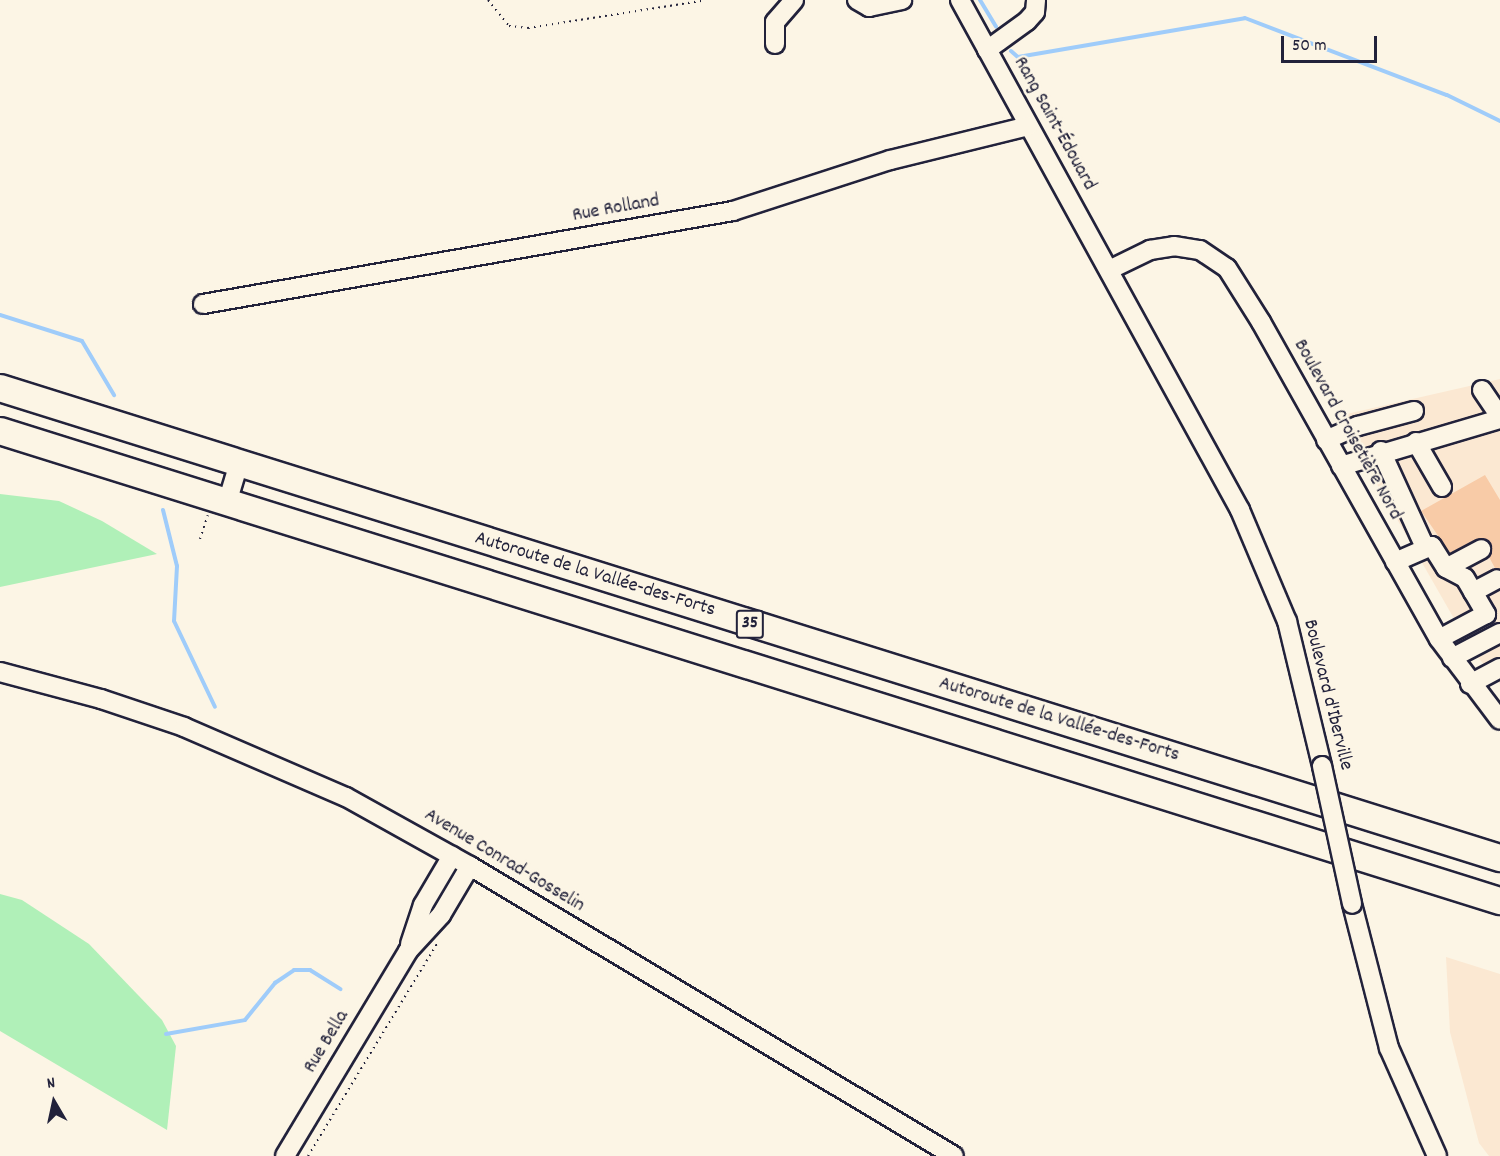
<!DOCTYPE html>
<meta charset="utf-8">
<style>
body{margin:0}
#map{position:relative;width:1500px;height:1156px;overflow:hidden;background:#fcf5e5;font-family:Dekko,sans-serif}
div>[style]{position:absolute}
[style*='--x']{left:calc(var(--x)*1px);top:calc(var(--y)*1px);width:calc(var(--w)*1px);rotate:calc(var(--a)*1deg)}
.built>*{inset:0;background:#fbe8d2}
.green>*{inset:0;background:#b0f0b8}
.stream>*{height:4px;margin:-2px;padding:0 2px;transform-origin:2px;border-radius:2px;background:#9fccfa}
.building>*{inset:0;background:#f8cba7}
.path>*{height:2px;margin-top:-1px;transform-origin:0;background:repeating-linear-gradient(90deg,#22223b 0 1.5px,transparent 0 6px)}
.roads{filter:drop-shadow(2px 0 #22223b) drop-shadow(-2px 0 #22223b) drop-shadow(0 2px #22223b) drop-shadow(0 -2px #22223b)}
.minor>*{height:18px;margin:-9px;padding:0 9px;transform-origin:9px;border-radius:9px;background:#fcf5e5}
.highway>*{height:26px;margin:-13px;padding:0 13px;transform-origin:13px;border-radius:13px;background:#fcf5e5}
.bridges{filter:drop-shadow(2px 0 #22223b) drop-shadow(-2px 0 #22223b) drop-shadow(0 2px #22223b) drop-shadow(0 -2px #22223b)}
.minor-bridge>*{height:18px;margin:-9px;padding:0 9px;transform-origin:9px;border-radius:9px;background:#fcf5e5}
span{translate:-50% -50%;white-space:nowrap;text-align:center;line-height:1.15;-webkit-text-stroke:5px #fcf5e5;paint-order:stroke}
.shield-label span{padding:2px 4px;background:#fcf5e5;border:2px solid;border-radius:4px;-webkit-text-stroke-width:0}
.shield-label{font-size:18px;color:#22223b;font-weight:700}
.street-label{font-size:20px;color:#22223b}
.north{position:absolute;left:24px;top:1072px;width:60px;height:60px;-webkit-text-stroke:4px #fcf5e5;paint-order:stroke;rotate:351deg;font-size:16px;font-weight:700;line-height:24px;text-align:center;color:#22223b}
.north::after{content:'';display:block;margin:auto;width:21px;height:27px;background:#22223b;clip-path:polygon(50% 0,100% 100%,50% 72%,0 100%)}
.scale{position:absolute;left:1281px;top:36px;width:96px;height:27px;box-sizing:border-box;border:3px solid #22223b;border-top:0;padding-left:8px;font-size:18px;line-height:21px;white-space:nowrap;color:#22223b;-webkit-text-stroke:4px #fcf5e5;paint-order:stroke}
</style>
<div id="map">
<div class="built">
<div style="clip-path:polygon(1500px 379px,1500px 684px,1472px 650px,1338px 416px)"></div>
<div style="clip-path:polygon(1446px 957px,1500px 974px,1500px 1156px,1489px 1156px,1479px 1143px,1450px 1032px)"></div>
</div>
<div class="green">
<div style="clip-path:polygon(0 494px,59px 501px,102px 521px,157px 554px,0 587px)"></div>
<div style="clip-path:polygon(0 894px,22px 900px,89px 944px,162px 1020px,176px 1046px,167px 1130px,0 1031px)"></div>
</div>
<div class="stream">
<div style="--x:980;--y:0;--w:31;--a:59"></div>
<div style="--x:1011;--y:51;--w:9;--a:41"></div>
<div style="--x:1018;--y:57;--w:230;--a:-9.7"></div>
<div style="--x:1245;--y:18;--w:216;--a:20.9"></div>
<div style="--x:1447;--y:95;--w:59;--a:26.1"></div>
<div style="--x:0;--y:315;--w:86;--a:17.6"></div>
<div style="--x:82;--y:341;--w:63;--a:59.3"></div>
<div style="--x:163;--y:510;--w:58;--a:76"></div>
<div style="--x:177;--y:566;--w:55;--a:93.1"></div>
<div style="--x:174;--y:621;--w:95;--a:64.5"></div>
<div style="--x:166;--y:1034;--w:80;--a:-10"></div>
<div style="--x:245;--y:1020;--w:48;--a:-51"></div>
<div style="--x:275;--y:983;--w:23;--a:-34"></div>
<div style="--x:294;--y:970;--w:16;--a:0"></div>
<div style="--x:310;--y:970;--w:36;--a:32"></div>
</div>
<div class="building">
<div style="clip-path:polygon(1485px 475px,1500px 500px,1500px 568px,1495px 568px,1489px 557px,1492px 549px,1486px 539px,1476px 539px,1450px 553px,1421px 511px)"></div>
</div>
<div class="path">
<div style="--x:488;--y:0;--w:33;--a:51"></div>
<div style="--x:509;--y:26;--w:19;--a:6"></div>
<div style="--x:528;--y:28;--w:180;--a:-8.9"></div>
<div style="--x:200;--y:539;--w:25;--a:-72"></div>
<div style="--x:308;--y:1156;--w:248;--a:-58.7"></div>
</div>
<div class="roads">
<div class="minor">
<div style="--x:857;--y:0;--w:14;--a:30"></div>
<div style="--x:869;--y:7;--w:34;--a:-12"></div>
<div style="--x:960;--y:0;--w:582;--a:61.23"></div>
<div style="--x:1240;--y:510;--w:121;--a:67.1"></div>
<div style="--x:1287;--y:621;--w:149;--a:76.4"></div>
<div style="--x:775;--y:44;--w:22;--a:-90"></div>
<div style="--x:775;--y:22;--w:29;--a:-49"></div>
<div style="--x:987;--y:50;--w:49;--a:-35.9"></div>
<div style="--x:1027;--y:21;--w:12;--a:-48"></div>
<div style="--x:1035;--y:12;--w:12;--a:-85"></div>
<div style="--x:1109;--y:270;--w:46;--a:-26"></div>
<div style="--x:1150;--y:250;--w:24;--a:-9"></div>
<div style="--x:1174;--y:246;--w:26;--a:9"></div>
<div style="--x:1200;--y:250;--w:32;--a:34"></div>
<div style="--x:1227;--y:268;--w:64;--a:57.8"></div>
<div style="--x:1261;--y:322;--w:364;--a:60.7"></div>
<div style="--x:1439;--y:639;--w:101;--a:53"></div>
<div style="--x:203;--y:304;--w:538;--a:-9.95"></div>
<div style="--x:733;--y:211;--w:165;--a:-18"></div>
<div style="--x:890;--y:160;--w:142;--a:-13.8"></div>
<div style="--x:1482;--y:390;--w:32;--a:56"></div>
<div style="--x:1326;--y:440;--w:35;--a:-24"></div>
<div style="--x:1358;--y:426;--w:58;--a:-15"></div>
<div style="--x:1416;--y:442;--w:52;--a:60"></div>
<div style="--x:1381;--y:451;--w:106;--a:65.4"></div>
<div style="--x:1341;--y:466;--w:166;--a:-16.5"></div>
<div style="--x:227;--y:503;--w:42;--a:-73.3"></div>
<div style="--x:1395;--y:562;--w:40;--a:-23.4"></div>
<div style="--x:1432;--y:546;--w:26;--a:58"></div>
<div style="--x:1446;--y:568;--w:21;--a:28"></div>
<div style="--x:1465;--y:578;--w:42;--a:59.7"></div>
<div style="--x:1486;--y:614;--w:53;--a:152"></div>
<div style="--x:1446;--y:568;--w:40;--a:-28"></div>
<div style="--x:1473;--y:592;--w:27;--a:-28"></div>
<div style="--x:1452;--y:658;--w:54;--a:-27.5"></div>
<div style="--x:0;--y:672;--w:105;--a:15"></div>
<div style="--x:101;--y:699;--w:88;--a:18.6"></div>
<div style="--x:184;--y:727;--w:176;--a:23.4"></div>
<div style="--x:346;--y:797;--w:142;--a:29.1"></div>
<div style="--x:470;--y:866;--w:564;--a:30.93"></div>
<div style="--x:1470;--y:684;--w:34;--a:-28"></div>
<div style="--x:1352;--y:904;--w:149;--a:75.6"></div>
<div style="--x:1389;--y:1048;--w:118;--a:66"></div>
<div style="--x:410;--y:944;--w:41;--a:-71.6"></div>
<div style="--x:423;--y:905;--w:57;--a:-59.4"></div>
<div style="--x:285;--y:1156;--w:239;--a:-59"></div>
<div style="--x:408;--y:951;--w:49;--a:-47.5"></div>
<div style="--x:441;--y:915;--w:57;--a:-59.4"></div>
</div>
<div class="highway">
<div style="--x:0;--y:388;--w:1572;--a:17.4"></div>
<div style="--x:0;--y:431;--w:1572;--a:17.4"></div>
</div>
</div>
<div class="bridges">
<div class="minor-bridge">
<div style="--x:1322;--y:766;--w:141;--a:77.7"></div>
</div>
</div>
<div class="shield-label">
<span style="left:750px;top:624px">35</span>
</div>
<div class="street-label">
<span style="left:1054px;top:124px;rotate:61deg">Rang Saint-Édouard</span>
<span style="left:616px;top:209px;rotate:-10deg">Rue Rolland</span>
<span style="left:1347px;top:430px;rotate:61deg">Boulevard Croisetière Nord</span>
<span style="left:595px;top:575px;rotate:17deg">Autoroute de la Vallée-des-Forts</span>
<span style="left:1327px;top:695px;rotate:76deg">Boulevard d'Iberville</span>
<span style="left:1059px;top:720px;rotate:17deg">Autoroute de la Vallée-des-Forts</span>
<span style="left:504px;top:861px;rotate:31deg">Avenue Conrad-Gosselin</span>
<span style="left:327px;top:1042px;rotate:-59deg">Rue Bella</span>
</div>
<div class="north">N</div>
<div class="scale">50 m</div>
</div>
